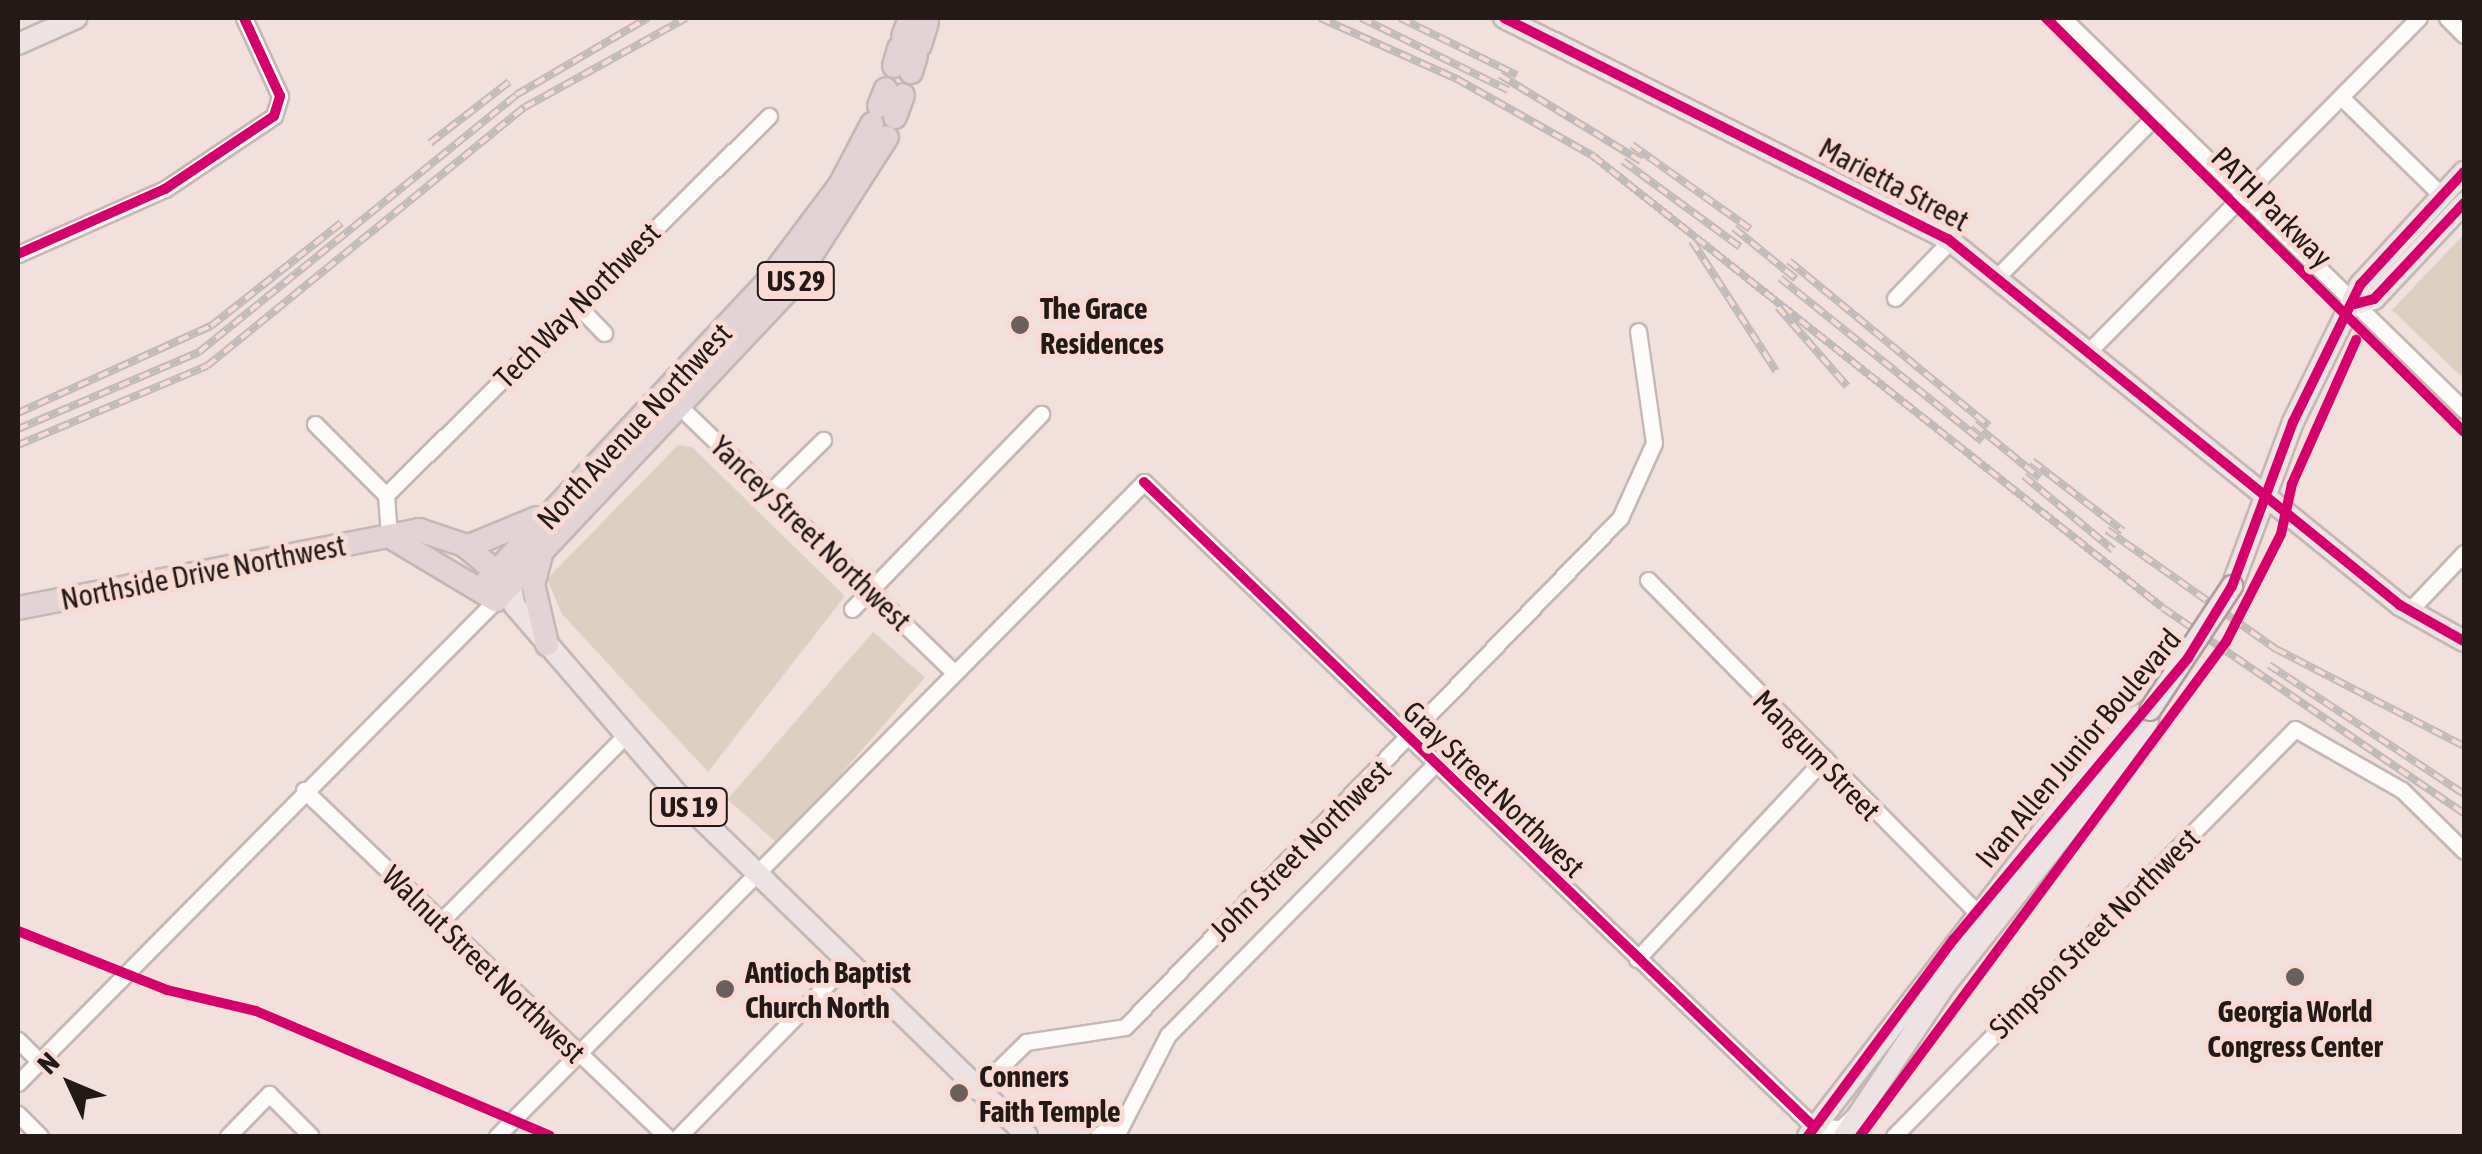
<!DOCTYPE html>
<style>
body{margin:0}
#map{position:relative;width:2482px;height:1154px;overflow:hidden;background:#f1e0dc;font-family:"Asap Condensed",sans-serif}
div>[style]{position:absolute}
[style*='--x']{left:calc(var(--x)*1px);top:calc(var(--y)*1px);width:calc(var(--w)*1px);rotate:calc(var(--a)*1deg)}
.green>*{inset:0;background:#ded0c0;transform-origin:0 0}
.roads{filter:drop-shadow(2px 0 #c4b7b4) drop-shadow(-2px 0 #c4b7b4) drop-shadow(0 2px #c4b7b4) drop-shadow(0 -2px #c4b7b4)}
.minor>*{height:15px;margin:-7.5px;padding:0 7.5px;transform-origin:7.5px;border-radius:7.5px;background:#fdfafa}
.major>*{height:20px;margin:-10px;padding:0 10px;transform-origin:10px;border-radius:10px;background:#eee3e4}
.highway>*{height:22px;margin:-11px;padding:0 11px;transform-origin:11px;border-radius:11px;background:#e3d3d6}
.rail>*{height:8px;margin-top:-4px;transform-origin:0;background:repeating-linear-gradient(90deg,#f9dbd4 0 11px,#c0bbba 0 22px);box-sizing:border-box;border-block:2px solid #c0bbba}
.bridges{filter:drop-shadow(2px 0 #b29d9e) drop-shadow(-2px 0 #b29d9e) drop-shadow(0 2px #b29d9e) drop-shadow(0 -2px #b29d9e)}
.major-bridge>*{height:20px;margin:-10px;padding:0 10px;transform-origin:10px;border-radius:10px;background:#eee3e4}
.cycleway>*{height:10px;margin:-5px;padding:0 5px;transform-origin:5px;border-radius:5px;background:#d6006c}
.dots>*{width:28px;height:28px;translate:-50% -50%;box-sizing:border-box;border:5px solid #f9dbd4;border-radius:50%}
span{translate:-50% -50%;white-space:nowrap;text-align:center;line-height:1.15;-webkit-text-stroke:10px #f9dbd4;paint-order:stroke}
.shield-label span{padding:2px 8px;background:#f9dbd4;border:2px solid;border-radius:8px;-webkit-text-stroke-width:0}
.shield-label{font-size:28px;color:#231917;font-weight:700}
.street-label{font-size:30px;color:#231917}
.poi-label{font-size:30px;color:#231917;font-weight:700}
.left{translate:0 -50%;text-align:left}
.frame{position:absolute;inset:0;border:20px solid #231917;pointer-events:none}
.north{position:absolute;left:20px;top:1034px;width:100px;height:100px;-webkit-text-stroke:8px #f9dbd4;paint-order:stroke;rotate:314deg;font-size:28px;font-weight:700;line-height:40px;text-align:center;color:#231917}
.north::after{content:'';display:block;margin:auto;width:35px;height:45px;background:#231917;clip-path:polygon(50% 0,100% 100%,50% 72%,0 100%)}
</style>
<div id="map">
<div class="green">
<div style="clip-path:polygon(2464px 234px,2464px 379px,2392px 310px)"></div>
<div style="clip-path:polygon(678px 445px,692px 447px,845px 596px,708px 772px,562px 614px,547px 579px)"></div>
<div style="left:873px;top:632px;width:69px;height:222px;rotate:41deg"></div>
</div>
<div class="roads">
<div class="minor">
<div style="--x:2063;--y:18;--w:561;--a:44.35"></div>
<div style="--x:2447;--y:18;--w:24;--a:45"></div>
<div style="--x:2341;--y:97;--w:140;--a:44.4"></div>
<div style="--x:18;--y:254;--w:161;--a:-23.9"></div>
<div style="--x:165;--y:189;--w:131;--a:-33.8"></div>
<div style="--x:274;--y:116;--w:21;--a:-73"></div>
<div style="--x:280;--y:96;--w:86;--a:-114.8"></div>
<div style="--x:1999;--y:275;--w:228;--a:-45.5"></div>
<div style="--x:1895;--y:298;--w:79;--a:-46"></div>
<div style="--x:577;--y:305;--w:39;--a:46"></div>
<div style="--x:2089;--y:351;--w:469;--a:-45.3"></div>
<div style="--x:674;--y:401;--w:391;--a:44.1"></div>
<div style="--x:315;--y:424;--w:100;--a:45"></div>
<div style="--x:386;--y:495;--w:41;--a:85.8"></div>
<div style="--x:769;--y:493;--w:76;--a:-44.5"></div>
<div style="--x:386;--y:495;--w:539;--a:-44.7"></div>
<div style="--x:1648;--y:580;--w:480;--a:45.3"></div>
<div style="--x:852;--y:609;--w:272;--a:-45.9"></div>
<div style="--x:2409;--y:611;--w:80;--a:-46.5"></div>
<div style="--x:304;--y:790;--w:501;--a:43.71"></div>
<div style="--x:439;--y:923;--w:264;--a:-45.2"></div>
<div style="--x:1637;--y:959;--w:275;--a:-46.9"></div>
<div style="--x:18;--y:1040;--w:30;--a:45"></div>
<div style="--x:18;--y:1083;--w:680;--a:-45.3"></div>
<div style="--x:976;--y:1091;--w:70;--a:-44.4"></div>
<div style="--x:1026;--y:1042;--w:100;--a:-8.6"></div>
<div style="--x:1125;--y:1027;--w:710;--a:-45.8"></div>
<div style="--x:1620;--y:518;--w:82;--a:-65.6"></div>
<div style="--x:1654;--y:443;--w:113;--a:-98.1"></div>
<div style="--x:18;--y:1114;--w:31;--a:45"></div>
<div style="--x:228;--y:1136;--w:59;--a:-45.7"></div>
<div style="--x:269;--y:1094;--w:59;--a:45"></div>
<div style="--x:497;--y:1136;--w:920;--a:-45.31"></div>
<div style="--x:1144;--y:482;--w:930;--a:43.91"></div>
<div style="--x:1814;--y:1127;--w:27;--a:2"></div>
<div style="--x:1841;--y:1128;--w:16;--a:-43"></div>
<div style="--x:679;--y:1136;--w:240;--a:-45.7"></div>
<div style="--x:1098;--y:1136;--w:30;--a:-40"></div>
<div style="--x:1116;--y:1136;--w:114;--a:-62.8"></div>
<div style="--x:1168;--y:1035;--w:378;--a:-45.4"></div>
<div style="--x:1894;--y:1136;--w:571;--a:-45.43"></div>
<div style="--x:2295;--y:729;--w:123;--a:29.7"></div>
<div style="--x:2402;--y:790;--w:87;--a:44.5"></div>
</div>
<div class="major">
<div style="--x:1504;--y:18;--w:496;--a:26.5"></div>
<div style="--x:1948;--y:239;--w:582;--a:39"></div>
<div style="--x:2400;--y:605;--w:73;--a:29.4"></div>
<div style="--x:18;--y:44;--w:64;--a:-24.1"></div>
<div style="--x:2355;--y:304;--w:20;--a:-15"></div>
<div style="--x:2374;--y:299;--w:132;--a:-46.8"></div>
<div style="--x:511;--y:585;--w:20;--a:81"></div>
<div style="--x:514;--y:605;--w:262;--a:49.2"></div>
<div style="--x:685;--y:803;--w:477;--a:44.2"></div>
<div style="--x:2232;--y:586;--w:175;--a:-69.6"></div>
<div style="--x:2293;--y:422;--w:153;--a:-63.9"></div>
<div style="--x:2360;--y:285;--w:154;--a:-47.4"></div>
<div style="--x:1808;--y:1136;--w:525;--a:-52.34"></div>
<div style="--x:2129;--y:720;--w:23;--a:-25"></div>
<div style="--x:1844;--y:1136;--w:182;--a:-56.2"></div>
<div style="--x:1945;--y:985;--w:323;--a:-51.7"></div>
<div style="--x:2145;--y:732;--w:23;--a:-77"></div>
</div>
<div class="highway">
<div style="--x:903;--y:37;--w:20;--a:-70"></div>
<div style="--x:920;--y:45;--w:24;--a:-73"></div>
<div style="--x:894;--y:66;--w:18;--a:-74"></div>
<div style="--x:911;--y:72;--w:17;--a:-73"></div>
<div style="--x:879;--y:106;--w:18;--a:-68"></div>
<div style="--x:895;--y:117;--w:23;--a:-70"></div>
<div style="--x:389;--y:536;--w:125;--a:30.9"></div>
<div style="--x:496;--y:600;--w:429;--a:-46.7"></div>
<div style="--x:790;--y:288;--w:179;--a:-57.3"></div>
<div style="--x:467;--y:547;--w:76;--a:-22.5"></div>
<div style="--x:541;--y:555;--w:30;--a:105"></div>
<div style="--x:533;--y:584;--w:62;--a:76.9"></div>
<div style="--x:481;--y:588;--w:419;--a:-46.9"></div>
<div style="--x:767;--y:282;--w:121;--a:-53"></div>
<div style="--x:840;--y:185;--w:69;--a:-62.3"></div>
<div style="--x:18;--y:608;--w:409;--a:-11"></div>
<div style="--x:419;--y:530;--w:47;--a:18.4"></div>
<div style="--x:464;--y:545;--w:53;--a:39.7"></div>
</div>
</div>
<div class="rail">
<div style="--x:1320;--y:18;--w:150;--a:24"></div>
<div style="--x:1457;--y:79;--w:156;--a:29.5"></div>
<div style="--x:1593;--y:156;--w:727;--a:38.41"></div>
<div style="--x:2163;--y:608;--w:364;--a:34.3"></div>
<div style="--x:1361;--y:18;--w:164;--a:26.1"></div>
<div style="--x:1400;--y:18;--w:130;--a:26"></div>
<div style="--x:1500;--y:75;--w:165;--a:31.4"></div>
<div style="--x:430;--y:143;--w:100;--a:-37.7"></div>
<div style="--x:1632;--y:145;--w:145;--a:35.4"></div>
<div style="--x:1623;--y:161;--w:145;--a:36.3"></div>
<div style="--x:1734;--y:228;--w:80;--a:39.4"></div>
<div style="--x:1692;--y:241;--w:155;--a:57.1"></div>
<div style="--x:1789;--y:261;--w:259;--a:39.5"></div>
<div style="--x:1780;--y:278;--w:260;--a:38.9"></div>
<div style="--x:1778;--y:307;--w:105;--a:48.9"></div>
<div style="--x:18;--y:413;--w:212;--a:-24.3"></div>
<div style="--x:211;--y:326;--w:166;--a:-38.4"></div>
<div style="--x:1974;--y:424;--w:85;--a:39.3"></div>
<div style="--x:18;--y:429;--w:197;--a:-23"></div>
<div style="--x:199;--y:352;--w:408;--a:-39"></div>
<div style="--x:516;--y:95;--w:153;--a:-30.3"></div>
<div style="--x:18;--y:445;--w:205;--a:-22.7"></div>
<div style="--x:207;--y:366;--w:410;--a:-39.2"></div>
<div style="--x:525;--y:107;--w:184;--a:-28.9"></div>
<div style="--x:2032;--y:461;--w:115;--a:37.6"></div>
<div style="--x:2024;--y:476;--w:116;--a:39.7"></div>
<div style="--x:2107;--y:530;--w:207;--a:35.2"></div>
<div style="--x:2276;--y:649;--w:212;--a:27.3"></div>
<div style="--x:2269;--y:665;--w:234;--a:33.5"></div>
</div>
<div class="bridges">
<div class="major-bridge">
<div style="--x:2150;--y:710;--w:149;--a:-56.5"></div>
</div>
</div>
<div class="cycleway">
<div style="--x:1504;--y:18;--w:496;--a:26.5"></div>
<div style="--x:1948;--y:239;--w:582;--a:39"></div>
<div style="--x:2400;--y:605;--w:73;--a:29.4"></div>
<div style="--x:2046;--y:18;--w:588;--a:44.72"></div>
<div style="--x:18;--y:254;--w:161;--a:-23.9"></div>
<div style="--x:165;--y:189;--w:131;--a:-33.8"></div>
<div style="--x:274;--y:116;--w:21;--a:-73"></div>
<div style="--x:280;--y:96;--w:86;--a:-114.8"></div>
<div style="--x:2355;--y:304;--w:20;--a:-15"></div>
<div style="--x:2374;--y:299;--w:132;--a:-46.8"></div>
<div style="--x:1144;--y:482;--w:930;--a:43.91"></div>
<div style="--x:18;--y:931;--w:160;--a:21.6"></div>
<div style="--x:167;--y:990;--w:91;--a:13.3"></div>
<div style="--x:256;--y:1011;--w:319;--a:23"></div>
<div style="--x:1808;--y:1136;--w:245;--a:-53.5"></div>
<div style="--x:1954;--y:939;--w:366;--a:-50.2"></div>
<div style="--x:2188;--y:658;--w:84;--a:-58.6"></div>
<div style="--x:2232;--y:586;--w:175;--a:-69.6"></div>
<div style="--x:2293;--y:422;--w:153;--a:-63.9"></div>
<div style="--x:2360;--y:285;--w:154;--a:-47.4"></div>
<div style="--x:1860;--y:1136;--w:615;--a:-53.47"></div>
<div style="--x:2226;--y:642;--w:121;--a:-63"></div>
<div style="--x:2281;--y:534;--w:51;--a:-77.6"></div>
<div style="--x:2292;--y:484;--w:158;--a:-66"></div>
</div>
<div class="dots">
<div style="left:1020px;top:325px;background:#6b5f5c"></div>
<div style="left:2295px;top:977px;background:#6b5f5c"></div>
<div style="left:725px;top:989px;background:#6b5f5c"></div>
<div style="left:959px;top:1093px;background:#6b5f5c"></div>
</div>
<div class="shield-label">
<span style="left:796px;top:281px">US 29</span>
<span style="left:689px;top:807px">US 19</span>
</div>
<div class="street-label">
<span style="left:1894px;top:184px;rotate:28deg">Marietta Street</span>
<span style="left:2272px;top:207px;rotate:45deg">PATH Parkway</span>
<span style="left:577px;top:305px;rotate:-45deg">Tech Way Northwest</span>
<span style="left:634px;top:426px;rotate:-47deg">North Avenue Northwest</span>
<span style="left:811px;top:533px;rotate:44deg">Yancey Street Northwest</span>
<span style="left:203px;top:572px;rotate:-11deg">Northside Drive Northwest</span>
<span style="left:2078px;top:748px;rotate:-50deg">Ivan Allen Junior Boulevard</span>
<span style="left:1817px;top:755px;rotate:46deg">Mangum Street</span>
<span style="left:1494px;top:789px;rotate:44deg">Gray Street Northwest</span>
<span style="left:1300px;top:850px;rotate:-45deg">John Street Northwest</span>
<span style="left:2094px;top:933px;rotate:-45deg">Simpson Street Northwest</span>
<span style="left:484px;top:964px;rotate:44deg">Walnut Street Northwest</span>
</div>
<div class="poi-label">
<span class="left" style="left:1040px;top:325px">The Grace<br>Residences</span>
<span class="left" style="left:745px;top:989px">Antioch Baptist<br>Church North</span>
<span style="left:2295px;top:1028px">Georgia World<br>Congress Center</span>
<span class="left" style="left:979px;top:1093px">Conners<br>Faith Temple</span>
</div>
<div class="frame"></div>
<div class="north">N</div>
</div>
